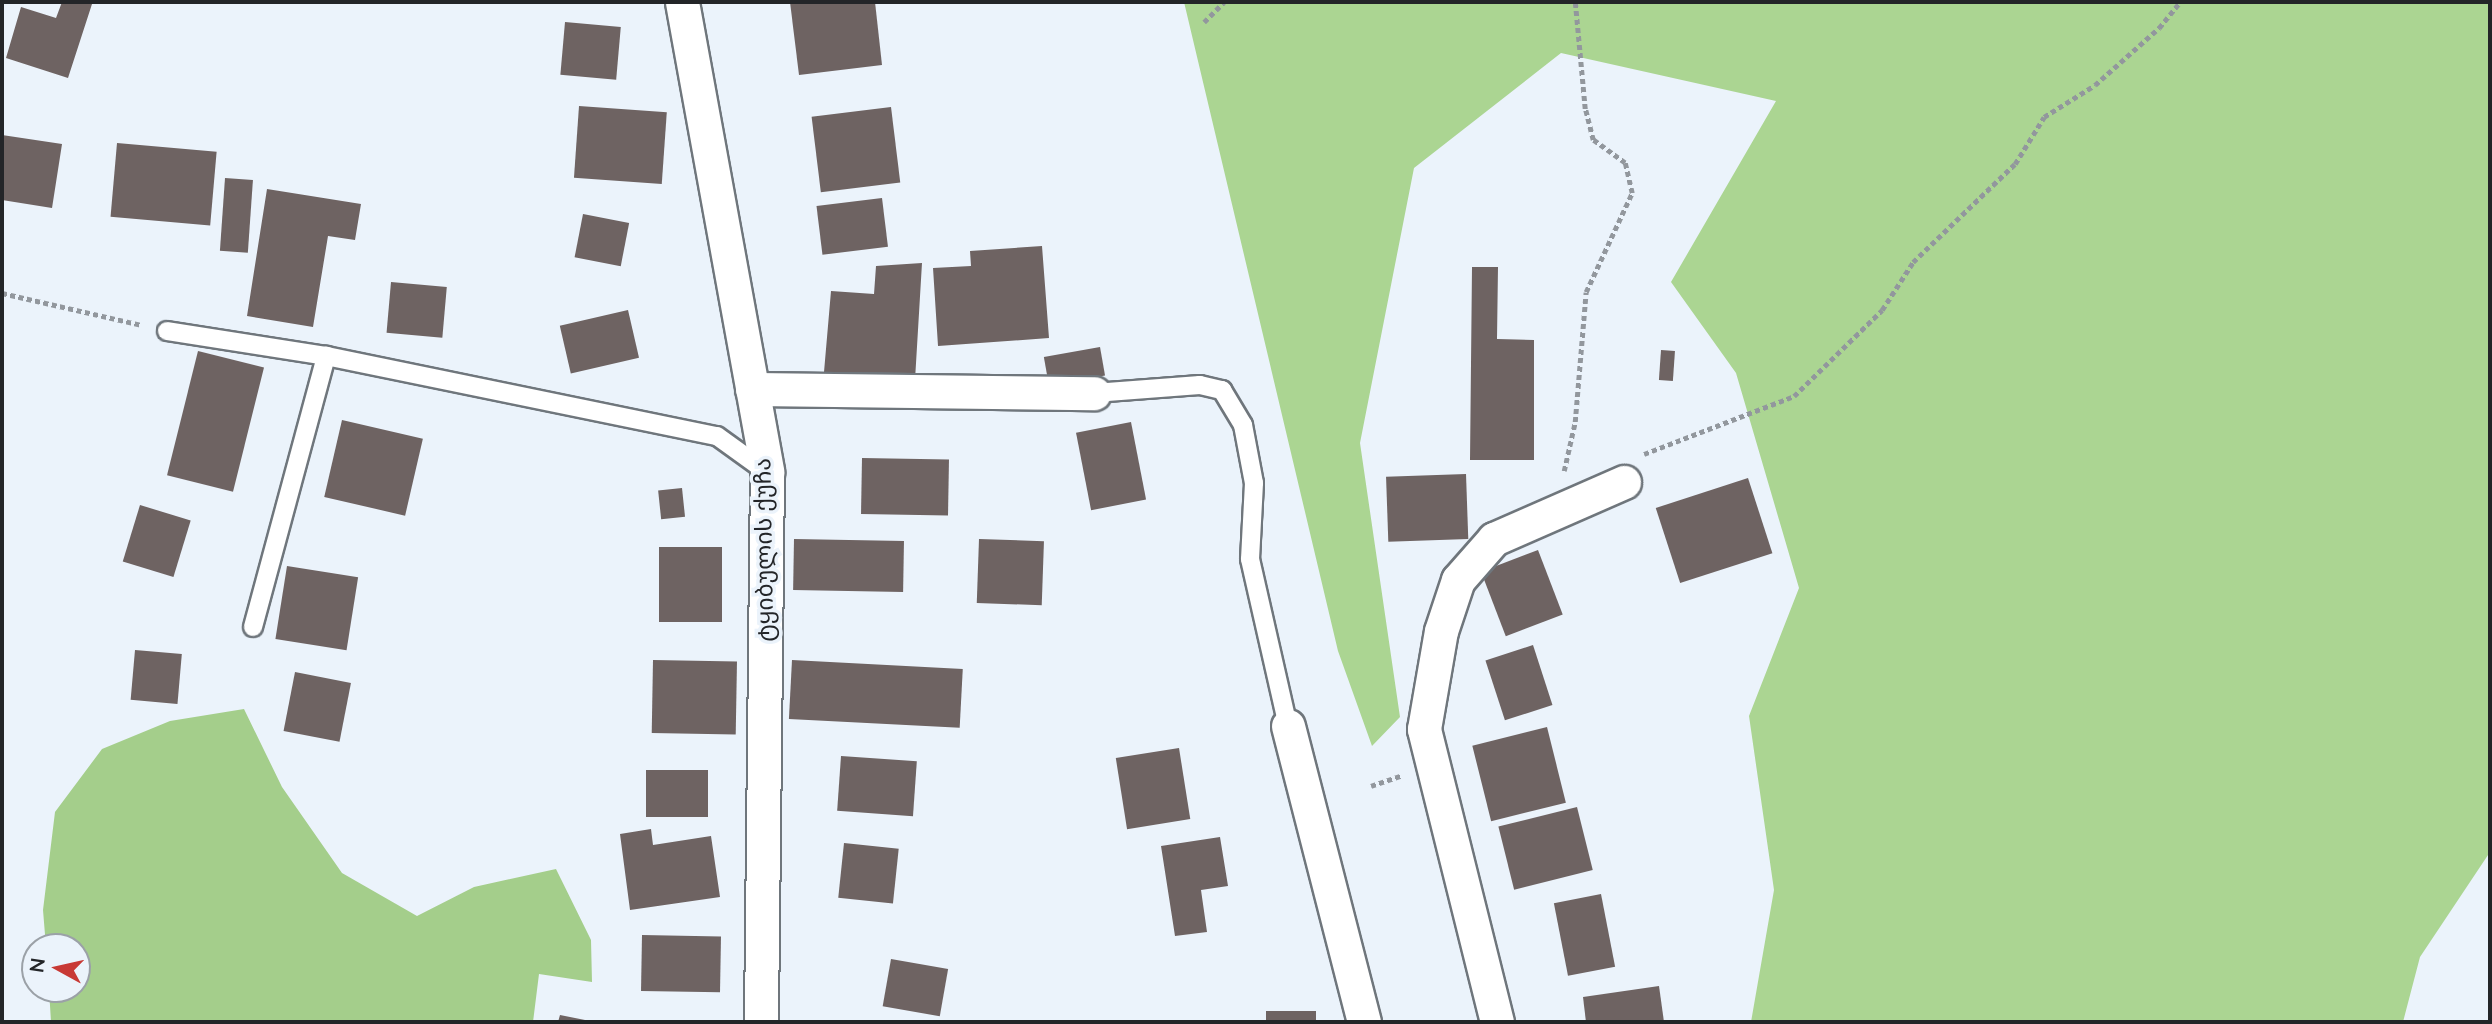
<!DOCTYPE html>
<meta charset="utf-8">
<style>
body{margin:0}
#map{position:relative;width:2492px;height:1024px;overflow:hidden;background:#ebf3fb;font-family:Lato,"Noto Sans Georgian",sans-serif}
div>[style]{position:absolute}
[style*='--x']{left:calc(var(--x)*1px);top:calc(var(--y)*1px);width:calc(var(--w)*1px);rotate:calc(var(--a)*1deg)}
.green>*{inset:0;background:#abd592}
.forest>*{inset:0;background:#a4ce8b}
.building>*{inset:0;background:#6e6362;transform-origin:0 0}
.path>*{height:4.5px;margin-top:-2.25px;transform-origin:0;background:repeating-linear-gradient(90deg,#92979d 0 5px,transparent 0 8.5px)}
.roads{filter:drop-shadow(2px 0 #6f767c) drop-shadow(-2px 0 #6f767c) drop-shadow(0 2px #6f767c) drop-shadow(0 -2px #6f767c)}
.lane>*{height:18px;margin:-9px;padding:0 9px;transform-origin:9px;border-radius:9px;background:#fff}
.street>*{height:33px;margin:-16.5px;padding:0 16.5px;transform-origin:16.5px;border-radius:16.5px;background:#fff}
span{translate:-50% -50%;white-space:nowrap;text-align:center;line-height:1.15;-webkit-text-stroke:7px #ebf3fb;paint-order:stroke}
.street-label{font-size:23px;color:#232528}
.frame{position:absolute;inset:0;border:4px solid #232528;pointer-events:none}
.north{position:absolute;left:21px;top:933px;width:70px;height:70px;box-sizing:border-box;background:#ebf3fb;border:2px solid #9ba1a7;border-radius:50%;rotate:278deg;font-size:19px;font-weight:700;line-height:28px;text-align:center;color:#232528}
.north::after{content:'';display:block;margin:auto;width:24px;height:32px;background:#c83935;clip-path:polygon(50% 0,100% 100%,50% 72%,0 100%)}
</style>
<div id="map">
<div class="green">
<div style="clip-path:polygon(1184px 2px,2490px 2px,2490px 852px,2420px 957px,2403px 1022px,1751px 1022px,1774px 890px,1749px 716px,1799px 588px,1736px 373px,1671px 282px,1776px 101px,1561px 53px,1414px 168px,1360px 443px,1400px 717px,1372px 746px,1338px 651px)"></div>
</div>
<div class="forest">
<div style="clip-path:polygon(244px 709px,282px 787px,342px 873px,417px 916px,474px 887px,556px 869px,591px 940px,592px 982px,539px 974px,533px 1022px,51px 1022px,49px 989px,77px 989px,77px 947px,46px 947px,43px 910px,55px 812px,102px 749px,170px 721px)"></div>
</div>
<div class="building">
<div style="clip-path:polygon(62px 2px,92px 4px,68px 78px,6px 58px,21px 7px,56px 18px)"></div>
<div style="clip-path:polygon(790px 2px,875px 2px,882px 65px,799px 75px)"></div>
<div style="left:565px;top:22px;width:56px;height:53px;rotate:5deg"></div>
<div style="left:579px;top:106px;width:88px;height:72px;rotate:4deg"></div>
<div style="left:891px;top:107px;width:76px;height:80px;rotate:83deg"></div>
<div style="clip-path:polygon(2px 135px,62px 144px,52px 208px,2px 200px)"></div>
<div style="left:117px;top:143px;width:100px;height:74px;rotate:5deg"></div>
<div style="left:225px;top:178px;width:28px;height:73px;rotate:4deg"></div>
<div style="clip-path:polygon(267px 189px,361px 204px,355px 240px,328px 236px,313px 327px,247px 316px)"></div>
<div style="left:882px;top:198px;width:49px;height:66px;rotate:83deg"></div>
<div style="left:583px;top:214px;width:47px;height:44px;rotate:11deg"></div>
<div style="clip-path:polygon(1042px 246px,1049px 338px,938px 346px,933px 268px,971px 266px,970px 251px)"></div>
<div style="clip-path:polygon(922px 263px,915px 380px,824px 372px,831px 291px,874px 294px,876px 266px)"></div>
<div style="clip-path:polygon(1472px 267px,1498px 267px,1497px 339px,1534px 340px,1534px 460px,1470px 460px)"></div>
<div style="left:391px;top:282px;width:56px;height:51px;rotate:5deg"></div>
<div style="left:628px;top:310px;width:49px;height:70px;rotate:77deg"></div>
<div style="left:1100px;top:347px;width:29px;height:57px;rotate:80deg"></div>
<div style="left:1661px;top:350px;width:14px;height:30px;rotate:4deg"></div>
<div style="left:198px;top:351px;width:68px;height:128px;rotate:14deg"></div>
<div style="left:342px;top:420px;width:83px;height:79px;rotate:13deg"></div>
<div style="left:1131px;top:422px;width:79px;height:56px;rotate:79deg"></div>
<div style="left:862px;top:458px;width:87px;height:56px;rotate:1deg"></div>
<div style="left:1466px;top:474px;width:65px;height:80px;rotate:88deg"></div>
<div style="left:1748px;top:478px;width:79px;height:97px;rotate:72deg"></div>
<div style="left:682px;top:488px;width:29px;height:24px;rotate:84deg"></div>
<div style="left:140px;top:505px;width:53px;height:59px;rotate:17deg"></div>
<div style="left:794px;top:539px;width:110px;height:51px;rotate:1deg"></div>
<div style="left:979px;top:539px;width:65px;height:64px;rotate:2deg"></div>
<div style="left:659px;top:547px;width:63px;height:75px"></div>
<div style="left:1538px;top:550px;width:69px;height:61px;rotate:69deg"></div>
<div style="left:287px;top:566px;width:72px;height:74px;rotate:9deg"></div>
<div style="left:1533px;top:645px;width:63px;height:50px;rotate:72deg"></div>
<div style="left:135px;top:650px;width:47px;height:50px;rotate:5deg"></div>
<div style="left:653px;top:660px;width:84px;height:73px;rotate:1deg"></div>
<div style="left:792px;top:660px;width:171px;height:59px;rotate:3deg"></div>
<div style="left:295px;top:672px;width:57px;height:60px;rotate:11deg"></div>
<div style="left:1547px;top:727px;width:78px;height:77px;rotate:76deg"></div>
<div style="left:1179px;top:748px;width:72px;height:64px;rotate:81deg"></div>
<div style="left:841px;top:756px;width:76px;height:55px;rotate:4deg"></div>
<div style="left:646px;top:770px;width:62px;height:47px"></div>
<div style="left:1577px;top:807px;width:65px;height:81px;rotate:76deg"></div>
<div style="clip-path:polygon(651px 829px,653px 845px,711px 836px,720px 897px,630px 910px,620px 834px)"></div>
<div style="clip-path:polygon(1220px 837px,1228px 886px,1201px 890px,1207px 932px,1175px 936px,1161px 846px)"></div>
<div style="left:844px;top:843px;width:55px;height:55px;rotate:6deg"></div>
<div style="left:1601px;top:894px;width:74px;height:48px;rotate:79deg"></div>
<div style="left:642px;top:935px;width:79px;height:56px;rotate:1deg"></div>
<div style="left:891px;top:959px;width:58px;height:48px;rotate:10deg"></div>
<div style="clip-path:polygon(1659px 986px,1664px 1022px,1586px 1022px,1583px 997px)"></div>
<div style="left:1316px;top:1011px;width:11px;height:50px;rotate:90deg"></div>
<div style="clip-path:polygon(560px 1015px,590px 1021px,590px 1022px,558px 1022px)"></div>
</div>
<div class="path">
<div style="--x:1204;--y:22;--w:28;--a:-45"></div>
<div style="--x:2;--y:293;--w:144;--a:12.9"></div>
<div style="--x:1644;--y:454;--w:161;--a:-21.1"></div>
<div style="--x:1794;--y:396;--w:123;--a:-44.3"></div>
<div style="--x:1882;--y:310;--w:57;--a:-57.1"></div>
<div style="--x:1913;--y:262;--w:141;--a:-43.9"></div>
<div style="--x:2015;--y:164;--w:55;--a:-58.3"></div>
<div style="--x:2044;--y:117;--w:60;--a:-32.1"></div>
<div style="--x:2095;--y:85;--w:86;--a:-41.7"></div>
<div style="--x:2159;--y:28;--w:33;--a:-51"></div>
<div style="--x:1564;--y:471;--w:50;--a:-77.3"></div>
<div style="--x:1575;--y:422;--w:130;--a:-85.2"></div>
<div style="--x:1586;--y:292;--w:109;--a:-65.1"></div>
<div style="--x:1632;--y:193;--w:31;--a:-103"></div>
<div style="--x:1625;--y:163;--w:39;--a:-144"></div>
<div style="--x:1593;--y:140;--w:32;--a:-104"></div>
<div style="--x:1585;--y:109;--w:107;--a:-95.3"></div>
<div style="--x:1371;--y:786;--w:31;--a:-19"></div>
</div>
<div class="roads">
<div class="lane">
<div style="--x:167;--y:331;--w:161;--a:8.9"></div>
<div style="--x:326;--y:356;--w:399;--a:11.6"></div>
<div style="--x:717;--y:436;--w:62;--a:35.8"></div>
<div style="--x:1094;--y:393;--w:106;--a:-4.3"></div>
<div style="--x:1200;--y:385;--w:23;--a:13"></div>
<div style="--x:1222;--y:390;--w:41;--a:59"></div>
<div style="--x:1243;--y:425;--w:59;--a:79.3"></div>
<div style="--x:1254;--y:483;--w:76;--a:93"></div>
<div style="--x:1250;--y:559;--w:171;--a:77.2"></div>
<div style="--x:253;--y:627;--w:281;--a:-74.9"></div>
</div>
<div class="street">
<div style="--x:682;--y:2;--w:478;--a:79.7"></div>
<div style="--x:767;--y:472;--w:550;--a:90.63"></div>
<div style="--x:752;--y:389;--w:342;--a:0.7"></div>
<div style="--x:1288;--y:726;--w:306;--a:75.6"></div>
<div style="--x:1497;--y:1022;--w:302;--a:-104"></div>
<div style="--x:1424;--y:729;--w:99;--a:-80.2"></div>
<div style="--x:1441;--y:631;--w:54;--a:-71.6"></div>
<div style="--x:1458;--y:580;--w:55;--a:-48.7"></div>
<div style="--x:1494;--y:539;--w:142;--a:-23.7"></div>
</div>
</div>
<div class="street-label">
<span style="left:763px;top:550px;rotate:-91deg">ტყიბულის ქუჩა</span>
</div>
<div class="frame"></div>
<div class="north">N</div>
</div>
